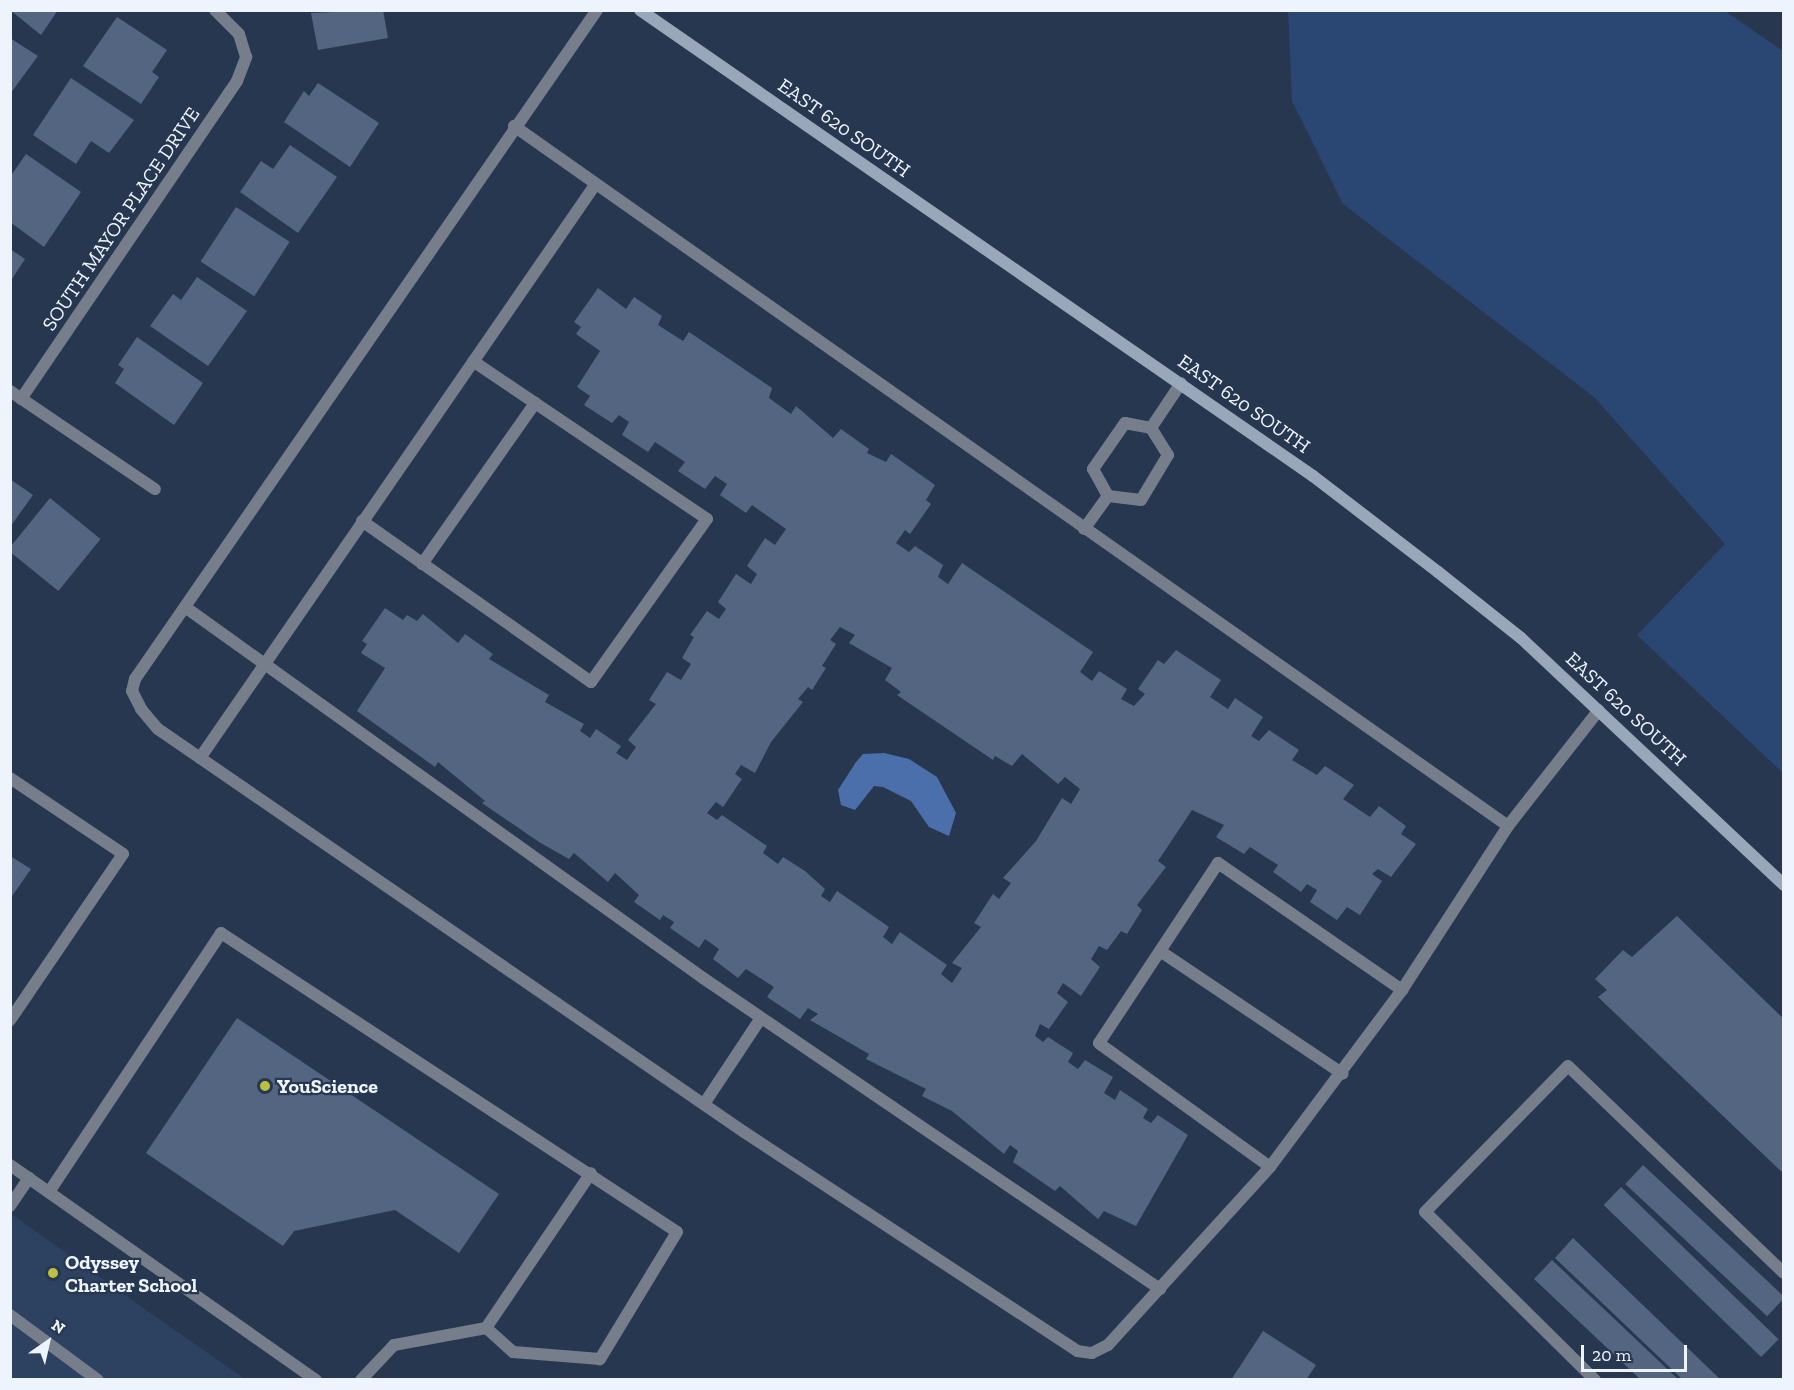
<!DOCTYPE html>
<style>
body{margin:0}
#map{position:relative;width:1794px;height:1390px;overflow:hidden;background:#273750;font-family:"Zilla Slab",serif}
div>[style]{position:absolute}
[style*='--x']{left:calc(var(--x)*1px);top:calc(var(--y)*1px);width:calc(var(--w)*1px);rotate:calc(var(--a)*1deg)}
.built>*{inset:0;background:#2d4160}
.green>*{inset:0;background:#2a4673}
.water>*{inset:0;background:#4b6faa}
.building>*{inset:0;background:#536581;transform-origin:0 0}
.lane>*{height:12px;margin:-6px;padding:0 6px;transform-origin:6px;border-radius:6px;background:#767e8b}
.street>*{height:12px;margin:-6px;padding:0 6px;transform-origin:6px;border-radius:6px;background:#767e8b}
.secondary>*{height:12px;margin:-6px;padding:0 6px;transform-origin:6px;border-radius:6px;background:#99a7bb}
.dots>*{width:16px;height:16px;translate:-50% -50%;box-sizing:border-box;border:3px solid #273750;border-radius:50%}
span{translate:-50% -50%;white-space:nowrap;text-align:center;line-height:1.15;-webkit-text-stroke:4.5px #273750;paint-order:stroke}
.street-label{font-size:20px;color:#edf4fe}
.poi-label{font-size:20px;color:#edf4fe;font-weight:700}
.left{translate:0 -50%;text-align:left}
.frame{position:absolute;inset:0;border:12px solid #edf4fe;pointer-events:none}
.north{position:absolute;left:18px;top:1312px;width:60px;height:60px;-webkit-text-stroke:4px #273750;paint-order:stroke;rotate:34deg;font-size:16px;font-weight:700;line-height:24px;text-align:center;color:#edf4fe}
.north::after{content:'';display:block;margin:auto;width:21px;height:27px;background:#edf4fe;clip-path:polygon(50% 0,100% 100%,50% 72%,0 100%)}
.scale{position:absolute;left:1581px;top:1345px;width:106px;height:27px;box-sizing:border-box;border:3px solid #edf4fe;border-top:0;padding-left:8px;font-size:18px;line-height:21px;white-space:nowrap;color:#edf4fe;-webkit-text-stroke:4px #273750;paint-order:stroke}
</style>
<div id="map">
<div class="built">
<div style="clip-path:polygon(10px 1213px,156px 1317px,245px 1379px,11px 1379px)"></div>
</div>
<div class="green">
<div style="clip-path:polygon(1288px 11px,1725px 11px,1783px 51px,1783px 773px,1637px 635px,1725px 544px,1594px 397px,1343px 204px,1292px 101px)"></div>
</div>
<div class="water">
<div style="clip-path:polygon(884px 753px,909px 759px,937px 777px,956px 813px,949px 836px,929px 827px,911px 801px,883px 787px,874px 786px,855px 810px,841px 805px,838px 790px,856px 762px,863px 754px)"></div>
</div>
<div class="building">
<div style="clip-path:polygon(10px 10px,58px 10px,41px 35px)"></div>
<div style="clip-path:polygon(383px 10px,388px 38px,318px 50px,311px 13px)"></div>
<div style="clip-path:polygon(117px 17px,167px 50px,152px 72px,159px 77px,141px 104px,83px 66px)"></div>
<div style="clip-path:polygon(10px 38px,38px 56px,10px 94px)"></div>
<div style="clip-path:polygon(71px 78px,134px 120px,109px 153px,91px 141px,76px 164px,33px 135px)"></div>
<div style="clip-path:polygon(318px 83px,379px 123px,350px 167px,284px 122px,304px 91px,309px 96px)"></div>
<div style="clip-path:polygon(290px 145px,337px 177px,298px 233px,240px 192px,261px 161px,273px 169px)"></div>
<div style="clip-path:polygon(26px 154px,81px 192px,44px 247px,10px 222px,10px 177px)"></div>
<div style="left:236px;top:207px;width:64px;height:65px;rotate:33deg"></div>
<div style="clip-path:polygon(10px 249px,25px 259px,10px 282px)"></div>
<div style="clip-path:polygon(197px 277px,247px 311px,208px 366px,150px 326px,173px 294px,181px 300px)"></div>
<div style="clip-path:polygon(evenodd,598px 288px,626px 309px,634px 297px,662px 316px,658px 325px,683px 341px,689px 332px,772px 388px,769px 398px,791px 414px,796px 406px,833px 438px,841px 429px,869px 449px,867px 453px,886px 462px,891px 454px,935px 485px,926px 500px,931px 504px,910px 534px,905px 530px,896px 543px,909px 552px,915px 546px,943px 565px,938px 577px,948px 584px,962px 563px,1093px 652px,1080px 672px,1092px 681px,1099px 671px,1127px 689px,1121px 699px,1134px 706px,1145px 694px,1138px 689px,1158px 660px,1164px 664px,1176px 650px,1221px 680px,1210px 697px,1228px 709px,1235px 698px,1263px 717px,1251px 736px,1259px 741px,1269px 730px,1299px 750px,1292px 760px,1317px 775px,1325px 766px,1354px 785px,1343px 799px,1370px 817px,1379px 806px,1406px 826px,1401px 834px,1416px 844px,1391px 877px,1378px 869px,1372px 874px,1382px 881px,1360px 915px,1347px 907px,1337px 920px,1310px 902px,1317px 890px,1307px 884px,1301px 892px,1273px 872px,1278px 865px,1250px 847px,1244px 854px,1216px 837px,1224px 825px,1192px 810px,1158px 861px,1166px 867px,1137px 905px,1142px 910px,1127px 934px,1121px 931px,1107px 950px,1099px 946px,1091px 959px,1100px 967px,1081px 996px,1063px 983px,1057px 993px,1068px 1002px,1049px 1029px,1040px 1024px,1035px 1036px,1043px 1042px,1048px 1037px,1073px 1053px,1068px 1062px,1078px 1069px,1085px 1060px,1113px 1077px,1104px 1093px,1115px 1100px,1120px 1090px,1148px 1109px,1143px 1118px,1151px 1123px,1158px 1115px,1188px 1135px,1136px 1226px,1104px 1211px,1098px 1219px,1060px 1186px,1055px 1191px,1013px 1162px,1018px 1151px,1010px 1145px,1004px 1154px,952px 1111px,922px 1096px,926px 1089px,866px 1059px,869px 1054px,810px 1020px,818px 1014px,808px 1008px,800px 1019px,767px 997px,774px 987px,746px 969px,738px 978px,713px 959px,719px 949px,705px 939px,699px 948px,670px 928px,674px 922px,663px 915px,660px 920px,634px 902px,639px 895px,615px 873px,608px 882px,574px 853px,569px 859px,539px 842px,482px 803px,485px 801px,438px 762px,435px 767px,357px 711px,385px 668px,361px 653px,367px 644px,362px 641px,385px 608px,403px 620px,407px 615px,417px 621px,423px 614px,458px 643px,465px 634px,493px 654px,489px 659px,549px 695px,545px 702px,584px 724px,580px 731px,590px 738px,596px 729px,621px 746px,616px 753px,627px 760px,636px 747px,628px 740px,656px 704px,649px 700px,667px 672px,681px 680px,691px 664px,682px 658px,694px 637px,690px 635px,707px 611px,719px 619px,726px 609px,718px 602px,736px 574px,751px 584px,757px 574px,747px 566px,765px 538px,775px 545px,786px 529px,752px 505px,746px 513px,720px 495px,727px 484px,715px 476px,705px 489px,678px 471px,685px 462px,655px 442px,648px 452px,622px 435px,629px 422px,619px 415px,612px 423px,584px 405px,590px 396px,577px 387px,600px 351px,576px 334px,581px 327px,574px 322px,598px 288px,840px 627px,855px 635px,849px 643px,892px 668px,885px 680px,901px 692px,897px 695px,993px 760px,995px 756px,1012px 766px,1022px 754px,1058px 784px,1065px 777px,1080px 789px,1071px 804px,1062px 798px,1036px 841px,1003px 878px,1011px 883px,999px 899px,993px 894px,974px 923px,981px 927px,952px 963px,962px 968px,952px 983px,941px 974px,947px 965px,900px 932px,892px 944px,883px 937px,889px 927px,837px 891px,830px 902px,821px 896px,825px 889px,805px 871px,783px 857px,778px 864px,763px 853px,767px 846px,722px 815px,717px 820px,707px 813px,716px 802px,723px 807px,742px 779px,735px 774px,741px 765px,755px 773px,771px 742px,803px 702px,798px 699px,808px 687px,812px 690px,826px 668px,822px 666px,836px 644px,830px 640px,840px 627px)"></div>
<div style="clip-path:polygon(137px 337px,203px 383px,174px 425px,115px 383px,124px 369px,118px 365px)"></div>
<div style="clip-path:polygon(10px 479px,33px 495px,10px 527px)"></div>
<div style="left:50px;top:498px;width:65px;height:67px;rotate:39deg"></div>
<div style="clip-path:polygon(10px 856px,31px 869px,10px 899px)"></div>
<div style="clip-path:polygon(1677px 916px,1784px 1019px,1784px 1174px,1598px 997px,1607px 990px,1595px 979px,1623px 950px,1632px 957px)"></div>
<div style="clip-path:polygon(237px 1018px,499px 1194px,459px 1253px,395px 1210px,294px 1231px,283px 1246px,146px 1153px)"></div>
<div style="left:1643px;top:1165px;width:194px;height:26px;rotate:43deg"></div>
<div style="left:1621px;top:1187px;width:219px;height:25px;rotate:44deg"></div>
<div style="clip-path:polygon(1573px 1238px,1721px 1380px,1683px 1380px,1555px 1258px)"></div>
<div style="clip-path:polygon(1552px 1260px,1679px 1380px,1641px 1380px,1534px 1279px)"></div>
<div style="clip-path:polygon(1263px 1331px,1316px 1365px,1306px 1380px,1231px 1380px)"></div>
</div>
<div class="lane">
<div style="--x:597;--y:10;--w:813;--a:124.63"></div>
<div style="--x:135;--y:679;--w:12;--a:104"></div>
<div style="--x:132;--y:691;--w:20;--a:63"></div>
<div style="--x:141;--y:709;--w:26;--a:50"></div>
<div style="--x:158;--y:729;--w:711;--a:34.52"></div>
<div style="--x:744;--y:1132;--w:399;--a:33.3"></div>
<div style="--x:1077;--y:1351;--w:15;--a:8"></div>
<div style="--x:1092;--y:1353;--w:18;--a:-27"></div>
<div style="--x:1108;--y:1345;--w:241;--a:-47.7"></div>
<div style="--x:1270;--y:1167;--w:221;--a:-53.3"></div>
<div style="--x:1402;--y:990;--w:195;--a:-57.1"></div>
<div style="--x:1508;--y:826;--w:147;--a:-51.9"></div>
<div style="--x:514;--y:126;--w:1216;--a:35.15"></div>
<div style="--x:1125;--y:423;--w:26;--a:11"></div>
<div style="--x:1151;--y:428;--w:32;--a:58"></div>
<div style="--x:1168;--y:455;--w:52;--a:121"></div>
<div style="--x:1141;--y:500;--w:33;--a:-173"></div>
<div style="--x:1108;--y:496;--w:31;--a:-119"></div>
<div style="--x:1093;--y:469;--w:56;--a:-55.2"></div>
<div style="--x:1151;--y:428;--w:54;--a:-56.3"></div>
<div style="--x:362;--y:521;--w:280;--a:35.1"></div>
<div style="--x:591;--y:682;--w:200;--a:-54.6"></div>
<div style="--x:707;--y:519;--w:282;--a:-146"></div>
<div style="--x:1084;--y:529;--w:41;--a:-54"></div>
<div style="--x:422;--y:564;--w:197;--a:-54.9"></div>
<div style="--x:185;--y:607;--w:637;--a:35.61"></div>
<div style="--x:703;--y:978;--w:553;--a:34.24"></div>
<div style="--x:200;--y:758;--w:696;--a:-55.42"></div>
<div style="--x:10;--y:778;--w:136;--a:33.9"></div>
<div style="--x:123;--y:854;--w:201;--a:124.2"></div>
<div style="--x:1160;--y:951;--w:220;--a:33.9"></div>
<div style="--x:704;--y:1104;--w:103;--a:-56.5"></div>
<div style="--x:1270;--y:1167;--w:211;--a:-144.1"></div>
<div style="--x:1099;--y:1043;--w:216;--a:-56.5"></div>
<div style="--x:1218;--y:863;--w:224;--a:34.6"></div>
<div style="--x:49;--y:1192;--w:311;--a:-56.4"></div>
<div style="--x:221;--y:933;--w:545;--a:33.25"></div>
<div style="--x:677;--y:1232;--w:149;--a:121.2"></div>
<div style="--x:600;--y:1359;--w:87;--a:-175.4"></div>
<div style="--x:513;--y:1352;--w:36;--a:-138"></div>
<div style="--x:486;--y:1328;--w:94;--a:169.5"></div>
<div style="--x:394;--y:1345;--w:48;--a:133.3"></div>
<div style="--x:10;--y:1206;--w:34;--a:-56"></div>
<div style="--x:10;--y:1315;--w:109;--a:36.5"></div>
<div style="--x:486;--y:1328;--w:187;--a:-55.9"></div>
<div style="--x:1595;--y:1380;--w:239;--a:-135.3"></div>
<div style="--x:1425;--y:1212;--w:204;--a:-45.6"></div>
<div style="--x:1568;--y:1066;--w:299;--a:43.8"></div>
</div>
<div class="street">
<div style="--x:10;--y:391;--w:175;--a:34.1"></div>
<div style="--x:21;--y:399;--w:384;--a:-55.8"></div>
<div style="--x:237;--y:81;--w:26;--a:-69"></div>
<div style="--x:246;--y:57;--w:24;--a:-107"></div>
<div style="--x:239;--y:34;--w:34;--a:-135"></div>
<div style="--x:10;--y:1165;--w:374;--a:35.1"></div>
</div>
<div class="secondary">
<div style="--x:640;--y:10;--w:819;--a:34.7"></div>
<div style="--x:1313;--y:476;--w:158;--a:37.5"></div>
<div style="--x:1438;--y:572;--w:106;--a:38.5"></div>
<div style="--x:1521;--y:638;--w:361;--a:43.2"></div>
</div>
<div class="dots">
<div style="left:265px;top:1086px;background:#bebf42"></div>
<div style="left:53px;top:1273px;background:#bebf42"></div>
</div>
<div class="street-label">
<span style="left:844px;top:128px;rotate:35deg">EAST 620 SOUTH</span>
<span style="left:121px;top:219px;rotate:-56deg">SOUTH MAYOR PLACE DRIVE</span>
<span style="left:1244px;top:404px;rotate:35deg">EAST 620 SOUTH</span>
<span style="left:1626px;top:709px;rotate:43deg">EAST 620 SOUTH</span>
</div>
<div class="poi-label">
<span class="left" style="left:277px;top:1086px">YouScience</span>
<span class="left" style="left:65px;top:1274px">Odyssey<br>Charter School</span>
</div>
<div class="frame"></div>
<div class="north">N</div>
<div class="scale">20 m</div>
</div>
